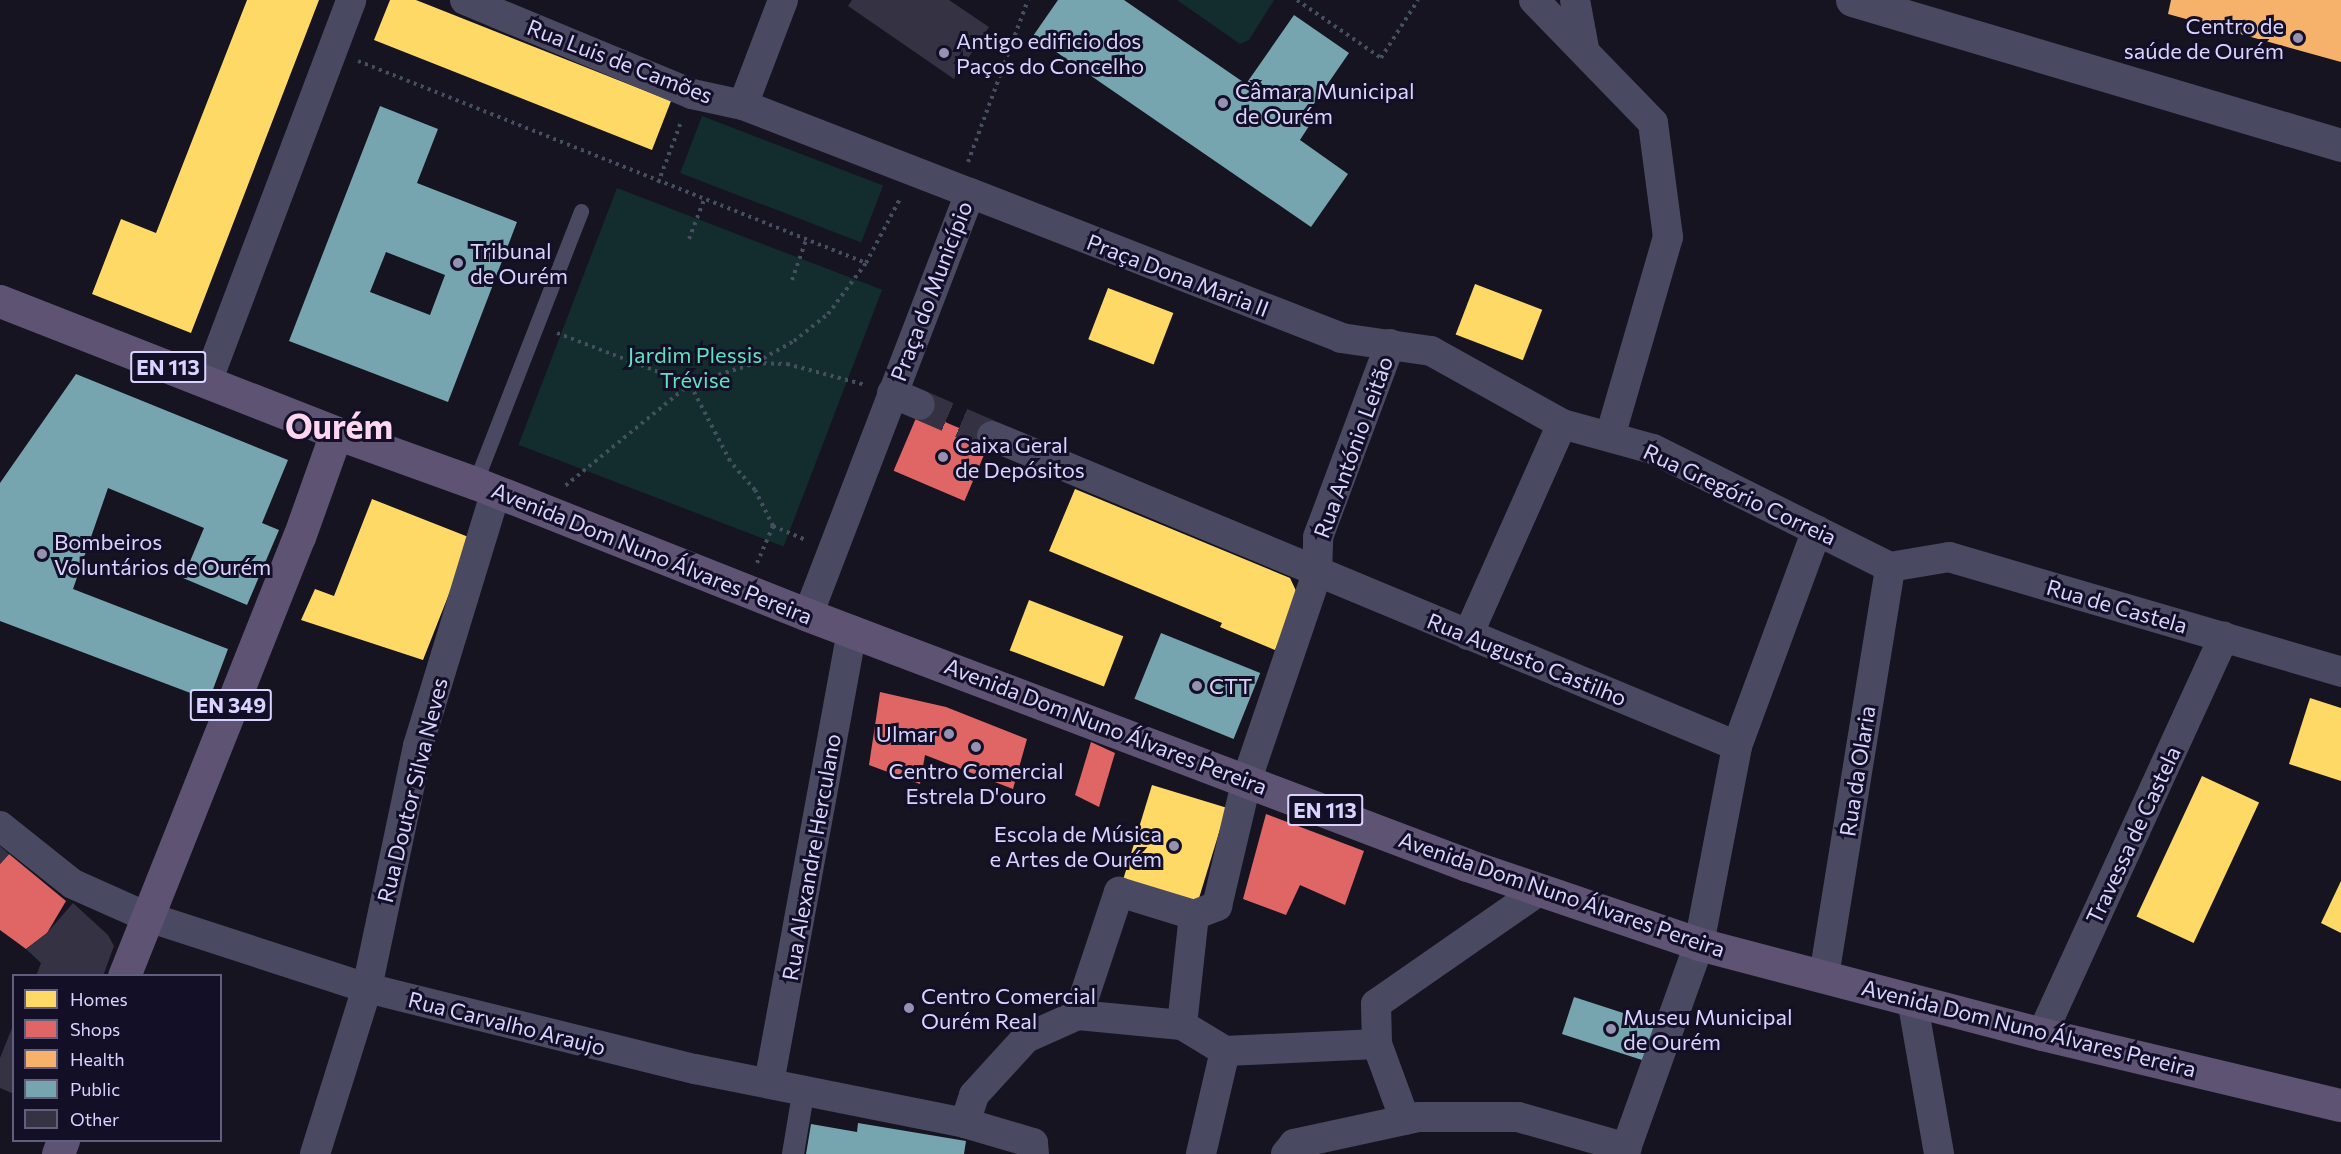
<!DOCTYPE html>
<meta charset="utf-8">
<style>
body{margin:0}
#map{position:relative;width:2341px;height:1154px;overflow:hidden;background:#161421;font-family:Commissioner,sans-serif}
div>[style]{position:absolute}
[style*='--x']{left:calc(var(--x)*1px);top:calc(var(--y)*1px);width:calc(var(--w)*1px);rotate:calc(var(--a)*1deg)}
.green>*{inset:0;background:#132c2d;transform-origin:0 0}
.homes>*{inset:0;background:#ffd966;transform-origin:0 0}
.shops>*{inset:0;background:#e06666;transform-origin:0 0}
.health>*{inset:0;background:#f6b26b}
.public>*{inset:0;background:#76a5af;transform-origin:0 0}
.building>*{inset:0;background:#343243}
.minor-tunnel>*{height:30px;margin-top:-15px;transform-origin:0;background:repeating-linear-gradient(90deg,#333142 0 30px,transparent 0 45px)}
.path>*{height:4px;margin-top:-2px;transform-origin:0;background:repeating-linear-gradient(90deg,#44505f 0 3px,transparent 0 7.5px)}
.service>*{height:15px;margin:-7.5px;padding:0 7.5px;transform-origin:7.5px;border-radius:7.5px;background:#4a4962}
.pedestrian>*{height:22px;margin:-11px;padding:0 11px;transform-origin:11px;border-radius:11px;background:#4a4962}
.minor>*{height:30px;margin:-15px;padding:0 15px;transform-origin:15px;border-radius:15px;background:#4a4962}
.tertiary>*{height:33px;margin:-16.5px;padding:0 16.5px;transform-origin:16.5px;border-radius:16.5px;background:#4a4962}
.primary>*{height:33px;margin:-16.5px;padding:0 16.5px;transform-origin:16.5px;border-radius:16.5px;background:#5e5373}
.dots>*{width:16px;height:16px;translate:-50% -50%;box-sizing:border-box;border:3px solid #130f26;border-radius:50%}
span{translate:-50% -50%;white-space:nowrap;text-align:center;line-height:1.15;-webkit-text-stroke:6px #130f26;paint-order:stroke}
.shield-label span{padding:2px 4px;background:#130f26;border:2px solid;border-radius:4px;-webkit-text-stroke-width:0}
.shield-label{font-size:21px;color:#d9d4ff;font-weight:700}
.poi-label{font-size:22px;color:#d9d4ff}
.right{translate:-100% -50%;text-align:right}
.left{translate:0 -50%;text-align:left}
.street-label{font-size:22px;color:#d9d4ff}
.park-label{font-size:22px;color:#5fe0c0}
.town-label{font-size:34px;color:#ffd6f0;font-weight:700}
.legend{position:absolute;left:12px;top:974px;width:210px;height:168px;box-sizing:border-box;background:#130f26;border:2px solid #625e7d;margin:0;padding:8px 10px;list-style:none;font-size:18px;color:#d9d4ff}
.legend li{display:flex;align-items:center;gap:12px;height:30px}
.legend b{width:30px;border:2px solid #625e7d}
</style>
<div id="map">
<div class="green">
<div style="clip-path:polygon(1177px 0,1274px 0,1249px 40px,1240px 44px)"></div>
<div style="left:702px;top:116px;width:194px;height:61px;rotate:21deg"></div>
<div style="left:617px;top:188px;width:284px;height:275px;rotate:21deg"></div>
</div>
<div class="homes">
<div style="clip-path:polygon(247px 0,319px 0,191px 333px,92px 294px,121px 219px,156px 233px)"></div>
<div style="clip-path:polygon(390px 0,416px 0,671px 101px,652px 150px,374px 40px)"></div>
<div style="left:1475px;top:284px;width:72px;height:54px;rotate:21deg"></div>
<div style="left:1108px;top:288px;width:70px;height:55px;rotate:21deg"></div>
<div style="clip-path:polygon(1075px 489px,1290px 578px,1298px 595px,1275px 650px,1220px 627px,1222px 623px,1049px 551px)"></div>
<div style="clip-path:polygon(372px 499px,471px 538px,423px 660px,301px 620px,315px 589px,334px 596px)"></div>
<div style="left:1029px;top:600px;width:101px;height:54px;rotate:21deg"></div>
<div style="clip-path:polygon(2310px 698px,2341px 708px,2341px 781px,2289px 764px)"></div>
<div style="left:2202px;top:776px;width:63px;height:155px;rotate:25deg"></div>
<div style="left:1152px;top:785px;width:78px;height:105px;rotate:17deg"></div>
<div style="clip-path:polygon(2341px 881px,2341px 933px,2321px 923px)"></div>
</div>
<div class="shops">
<div style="left:919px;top:411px;width:77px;height:65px;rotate:23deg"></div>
<div style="clip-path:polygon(880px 692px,946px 707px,1027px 739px,1013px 789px,925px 755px,920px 784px,869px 765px)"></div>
<div style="clip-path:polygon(1091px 742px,1115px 753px,1099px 807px,1075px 795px)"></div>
<div style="clip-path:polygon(1266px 814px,1364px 851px,1345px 905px,1300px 885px,1286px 915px,1243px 899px)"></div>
<div style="clip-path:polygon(9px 854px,66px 901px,47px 933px,26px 949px,0 930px,0 864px)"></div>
</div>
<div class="health">
<div style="clip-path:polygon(2171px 0,2341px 0,2341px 62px,2168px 14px)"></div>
</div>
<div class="public">
<div style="clip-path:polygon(1058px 0,1124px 0,1246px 84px,1294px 15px,1349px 53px,1302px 121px,1309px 126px,1300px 140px,1348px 174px,1311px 227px,1033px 36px)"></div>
<div style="clip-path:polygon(evenodd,380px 106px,438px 129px,417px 183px,517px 222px,448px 402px,289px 341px,380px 106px,386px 252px,445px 275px,430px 315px,370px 292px,386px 252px)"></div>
<div style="clip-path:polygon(76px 374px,288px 460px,262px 523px,279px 530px,247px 605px,183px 578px,204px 528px,108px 488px,73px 589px,228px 649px,209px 700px,0 621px,0 483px)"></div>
<div style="left:1161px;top:633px;width:107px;height:71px;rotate:22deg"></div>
<div style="left:1574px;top:997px;width:89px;height:39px;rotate:18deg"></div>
<div style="clip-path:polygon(858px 1123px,966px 1141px,964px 1154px,806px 1154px,811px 1124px,857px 1132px)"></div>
</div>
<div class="building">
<div style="clip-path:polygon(852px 0,949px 0,989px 27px,954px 79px,848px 6px)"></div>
<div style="clip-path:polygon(0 846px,9px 854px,0 864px)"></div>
<div style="clip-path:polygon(73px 903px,108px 935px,114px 946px,103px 976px,36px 976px,41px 963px,26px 949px,47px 933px)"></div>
<div style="clip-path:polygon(14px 1023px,14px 1094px,0 1088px,0 1058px)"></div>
</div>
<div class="minor-tunnel">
<div style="--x:920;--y:405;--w:78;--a:23.3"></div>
</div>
<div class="path">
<div style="--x:1297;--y:0;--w:102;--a:34.6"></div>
<div style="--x:1381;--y:58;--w:69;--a:-57.5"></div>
<div style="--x:358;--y:61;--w:547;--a:21.68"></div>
<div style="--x:866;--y:263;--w:75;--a:-62.1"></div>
<div style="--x:968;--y:162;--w:173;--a:-69.7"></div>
<div style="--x:658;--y:183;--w:65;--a:-69.3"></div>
<div style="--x:689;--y:239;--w:42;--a:-69"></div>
<div style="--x:792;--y:280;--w:42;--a:-70.7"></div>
<div style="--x:557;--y:333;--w:142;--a:21"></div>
<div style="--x:690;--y:384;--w:161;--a:140.8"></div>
<div style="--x:757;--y:362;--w:43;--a:-29.6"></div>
<div style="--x:794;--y:341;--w:43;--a:-38.5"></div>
<div style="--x:828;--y:314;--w:64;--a:-53.3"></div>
<div style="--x:773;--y:526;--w:36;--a:23"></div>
<div style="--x:757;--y:563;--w:40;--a:-66.6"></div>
<div style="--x:773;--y:526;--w:40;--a:-116.6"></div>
<div style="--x:755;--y:490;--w:38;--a:-131"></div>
<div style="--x:730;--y:461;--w:87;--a:-117.5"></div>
<div style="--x:690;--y:384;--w:69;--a:-17.7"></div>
<div style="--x:756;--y:363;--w:31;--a:2"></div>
<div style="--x:787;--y:364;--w:82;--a:14.9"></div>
</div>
<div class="service">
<div style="--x:475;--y:483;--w:292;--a:-68.7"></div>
</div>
<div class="pedestrian">
<div style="--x:793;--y:1154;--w:67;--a:-80.5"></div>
</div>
<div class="minor">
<div style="--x:465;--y:0;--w:246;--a:22.5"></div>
<div style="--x:692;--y:94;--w:52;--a:12.2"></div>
<div style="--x:743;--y:105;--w:243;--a:21.2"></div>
<div style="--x:970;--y:193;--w:452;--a:111"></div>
<div style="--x:1534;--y:0;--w:171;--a:45.9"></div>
<div style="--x:1653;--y:123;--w:115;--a:82.5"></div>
<div style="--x:1668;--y:237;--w:208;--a:106.2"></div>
<div style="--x:1575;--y:0;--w:49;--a:79.4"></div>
<div style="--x:743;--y:105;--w:112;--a:-69.1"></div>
<div style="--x:970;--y:193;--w:398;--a:21.3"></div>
<div style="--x:1341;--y:338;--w:91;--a:8.2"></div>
<div style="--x:1431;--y:351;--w:150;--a:29.1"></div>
<div style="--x:1562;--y:424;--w:94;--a:15.4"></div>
<div style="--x:1653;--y:449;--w:265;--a:26.5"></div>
<div style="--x:207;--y:382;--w:408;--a:-69.3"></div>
<div style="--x:892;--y:393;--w:30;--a:23"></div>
<div style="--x:992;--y:436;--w:807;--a:22.59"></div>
<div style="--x:1890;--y:567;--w:60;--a:-9.6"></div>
<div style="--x:1949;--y:557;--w:409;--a:16.3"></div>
<div style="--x:1468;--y:635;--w:231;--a:-66"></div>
<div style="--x:0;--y:826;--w:93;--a:38.5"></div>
<div style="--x:73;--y:884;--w:79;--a:24"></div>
<div style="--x:145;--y:916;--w:233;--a:18"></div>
<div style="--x:367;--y:988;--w:338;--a:13.9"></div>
<div style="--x:695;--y:1069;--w:275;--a:11.3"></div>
<div style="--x:965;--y:1123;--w:71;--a:16.4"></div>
<div style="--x:1033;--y:1143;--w:11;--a:85"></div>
<div style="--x:1194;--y:915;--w:25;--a:-21"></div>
<div style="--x:1217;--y:906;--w:130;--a:-76.7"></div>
<div style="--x:1247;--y:779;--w:218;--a:-71.2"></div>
<div style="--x:1317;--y:573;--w:36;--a:-88"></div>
<div style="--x:1318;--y:537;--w:206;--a:-69.5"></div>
<div style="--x:1824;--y:976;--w:414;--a:-80.8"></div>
<div style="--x:1912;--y:999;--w:157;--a:80.1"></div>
<div style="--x:1078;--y:1015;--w:130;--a:-71.6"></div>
<div style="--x:1119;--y:892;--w:78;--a:17"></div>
<div style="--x:1182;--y:1025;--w:50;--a:31.2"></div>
<div style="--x:2042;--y:1034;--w:437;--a:-65.4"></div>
<div style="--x:1377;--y:1044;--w:40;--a:-91.4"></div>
<div style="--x:1376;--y:1004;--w:200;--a:-34.8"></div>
<div style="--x:769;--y:1083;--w:460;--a:-79.6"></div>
<div style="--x:965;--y:1123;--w:29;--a:-72"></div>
<div style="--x:974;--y:1095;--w:77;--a:-47.6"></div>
<div style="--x:1026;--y:1038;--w:57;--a:-23.9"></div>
<div style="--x:1078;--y:1015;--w:104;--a:5.5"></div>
<div style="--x:1182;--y:1025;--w:111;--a:-83.8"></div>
<div style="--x:315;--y:1154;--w:174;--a:-72.6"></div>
<div style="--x:367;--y:988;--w:247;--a:-78.1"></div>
<div style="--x:418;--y:746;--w:267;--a:-73"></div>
<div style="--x:1201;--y:1154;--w:106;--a:-76.9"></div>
<div style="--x:1225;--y:1051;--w:152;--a:-2.6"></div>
<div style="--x:1377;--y:1044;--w:81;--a:69.8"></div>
<div style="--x:1286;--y:1154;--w:13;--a:-51"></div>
<div style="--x:1294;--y:1144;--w:128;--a:-12.2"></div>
<div style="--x:1419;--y:1117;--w:99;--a:0"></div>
<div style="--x:1518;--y:1117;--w:113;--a:15.9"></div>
<div style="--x:1624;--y:1154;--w:223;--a:-70.3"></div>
<div style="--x:1699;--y:944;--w:202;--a:-79.1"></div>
<div style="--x:1737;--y:746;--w:230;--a:-69.7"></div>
</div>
<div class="tertiary">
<div style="--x:1852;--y:0;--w:510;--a:16.52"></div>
</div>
<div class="primary">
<div style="--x:0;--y:301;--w:361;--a:21.4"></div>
<div style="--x:336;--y:433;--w:148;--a:19.8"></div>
<div style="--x:475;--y:483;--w:358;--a:21.6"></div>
<div style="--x:808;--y:615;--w:705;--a:20.77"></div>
<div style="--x:1467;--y:865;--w:245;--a:18.8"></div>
<div style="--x:1699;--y:944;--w:355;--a:14.7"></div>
<div style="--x:2042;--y:1034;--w:307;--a:13.4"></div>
<div style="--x:124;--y:976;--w:473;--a:-68.3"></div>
<div style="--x:299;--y:537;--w:110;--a:-70.4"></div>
<div style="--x:58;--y:1154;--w:15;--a:-70"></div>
</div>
<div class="dots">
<div style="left:2298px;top:38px;background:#9591b1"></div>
<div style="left:944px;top:53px;background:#9591b1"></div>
<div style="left:1223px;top:103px;background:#9591b1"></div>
<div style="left:458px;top:263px;background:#9591b1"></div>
<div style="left:943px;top:457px;background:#9591b1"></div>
<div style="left:42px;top:554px;background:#9591b1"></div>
<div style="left:1197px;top:686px;background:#9591b1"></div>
<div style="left:949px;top:734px;background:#9591b1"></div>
<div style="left:976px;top:747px;background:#9591b1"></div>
<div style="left:1174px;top:846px;background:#9591b1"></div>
<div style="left:909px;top:1008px;background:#9591b1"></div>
<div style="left:1611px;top:1029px;background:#9591b1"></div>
</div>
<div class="shield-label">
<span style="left:168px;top:367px">EN 113</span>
<span style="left:231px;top:705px">EN 349</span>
<span style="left:1325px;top:810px">EN 113</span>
</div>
<div class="poi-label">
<span class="right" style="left:2284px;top:38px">Centro de<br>saúde de Ourém</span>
<span class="left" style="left:956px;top:53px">Antigo edificio dos<br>Paços do Concelho</span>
<span class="left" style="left:1235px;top:103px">Câmara Municipal<br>de Ourém</span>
<span class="left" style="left:470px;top:263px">Tribunal<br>de Ourém</span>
<span class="left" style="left:955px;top:457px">Caixa Geral<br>de Depósitos</span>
<span class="left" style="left:54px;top:554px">Bombeiros<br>Voluntários de Ourém</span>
<span class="left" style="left:1209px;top:686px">CTT</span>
<span class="right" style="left:937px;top:734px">Ulmar</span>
<span style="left:976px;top:783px">Centro Comercial<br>Estrela D'ouro</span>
<span class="right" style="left:1162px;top:846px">Escola de Música<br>e Artes de Ourém</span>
<span class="left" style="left:921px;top:1008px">Centro Comercial<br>Ourém Real</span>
<span class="left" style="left:1623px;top:1029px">Museu Municipal<br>de Ourém</span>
</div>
<div class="street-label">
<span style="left:620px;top:61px;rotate:21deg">Rua Luis de Camões</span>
<span style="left:1178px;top:275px;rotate:21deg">Praça Dona Maria II</span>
<span style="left:931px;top:291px;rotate:-69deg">Praça do Município</span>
<span style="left:1353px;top:447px;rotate:-70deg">Rua António Leitão</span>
<span style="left:1740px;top:494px;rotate:25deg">Rua Gregório Correia</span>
<span style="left:652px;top:553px;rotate:22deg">Avenida Dom Nuno Álvares Pereira</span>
<span style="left:2117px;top:606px;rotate:16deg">Rua de Castela</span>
<span style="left:1527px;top:659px;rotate:22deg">Rua Augusto Castilho</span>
<span style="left:1106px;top:726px;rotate:21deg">Avenida Dom Nuno Álvares Pereira</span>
<span style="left:1857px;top:771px;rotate:-81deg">Rua da Olaria</span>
<span style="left:412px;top:790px;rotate:-76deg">Rua Doutor Silva Neves</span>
<span style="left:2133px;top:835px;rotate:-65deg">Travessa de Castela</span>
<span style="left:811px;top:857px;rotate:-80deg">Rua Alexandre Herculano</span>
<span style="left:1562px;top:894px;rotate:19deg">Avenida Dom Nuno Álvares Pereira</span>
<span style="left:507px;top:1023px;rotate:14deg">Rua Carvalho Araujo</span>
<span style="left:2029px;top:1028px;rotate:14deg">Avenida Dom Nuno Álvares Pereira</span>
</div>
<div class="park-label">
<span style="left:695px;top:367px">Jardim Plessis<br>Trévise</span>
</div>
<div class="town-label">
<span style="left:339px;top:426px">Ourém</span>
</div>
<ul class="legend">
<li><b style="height:16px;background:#ffd966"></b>Homes</li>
<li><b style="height:16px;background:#e06666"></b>Shops</li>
<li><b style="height:16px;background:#f6b26b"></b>Health</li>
<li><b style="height:16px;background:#76a5af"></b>Public</li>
<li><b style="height:16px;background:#343243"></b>Other</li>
</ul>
</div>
